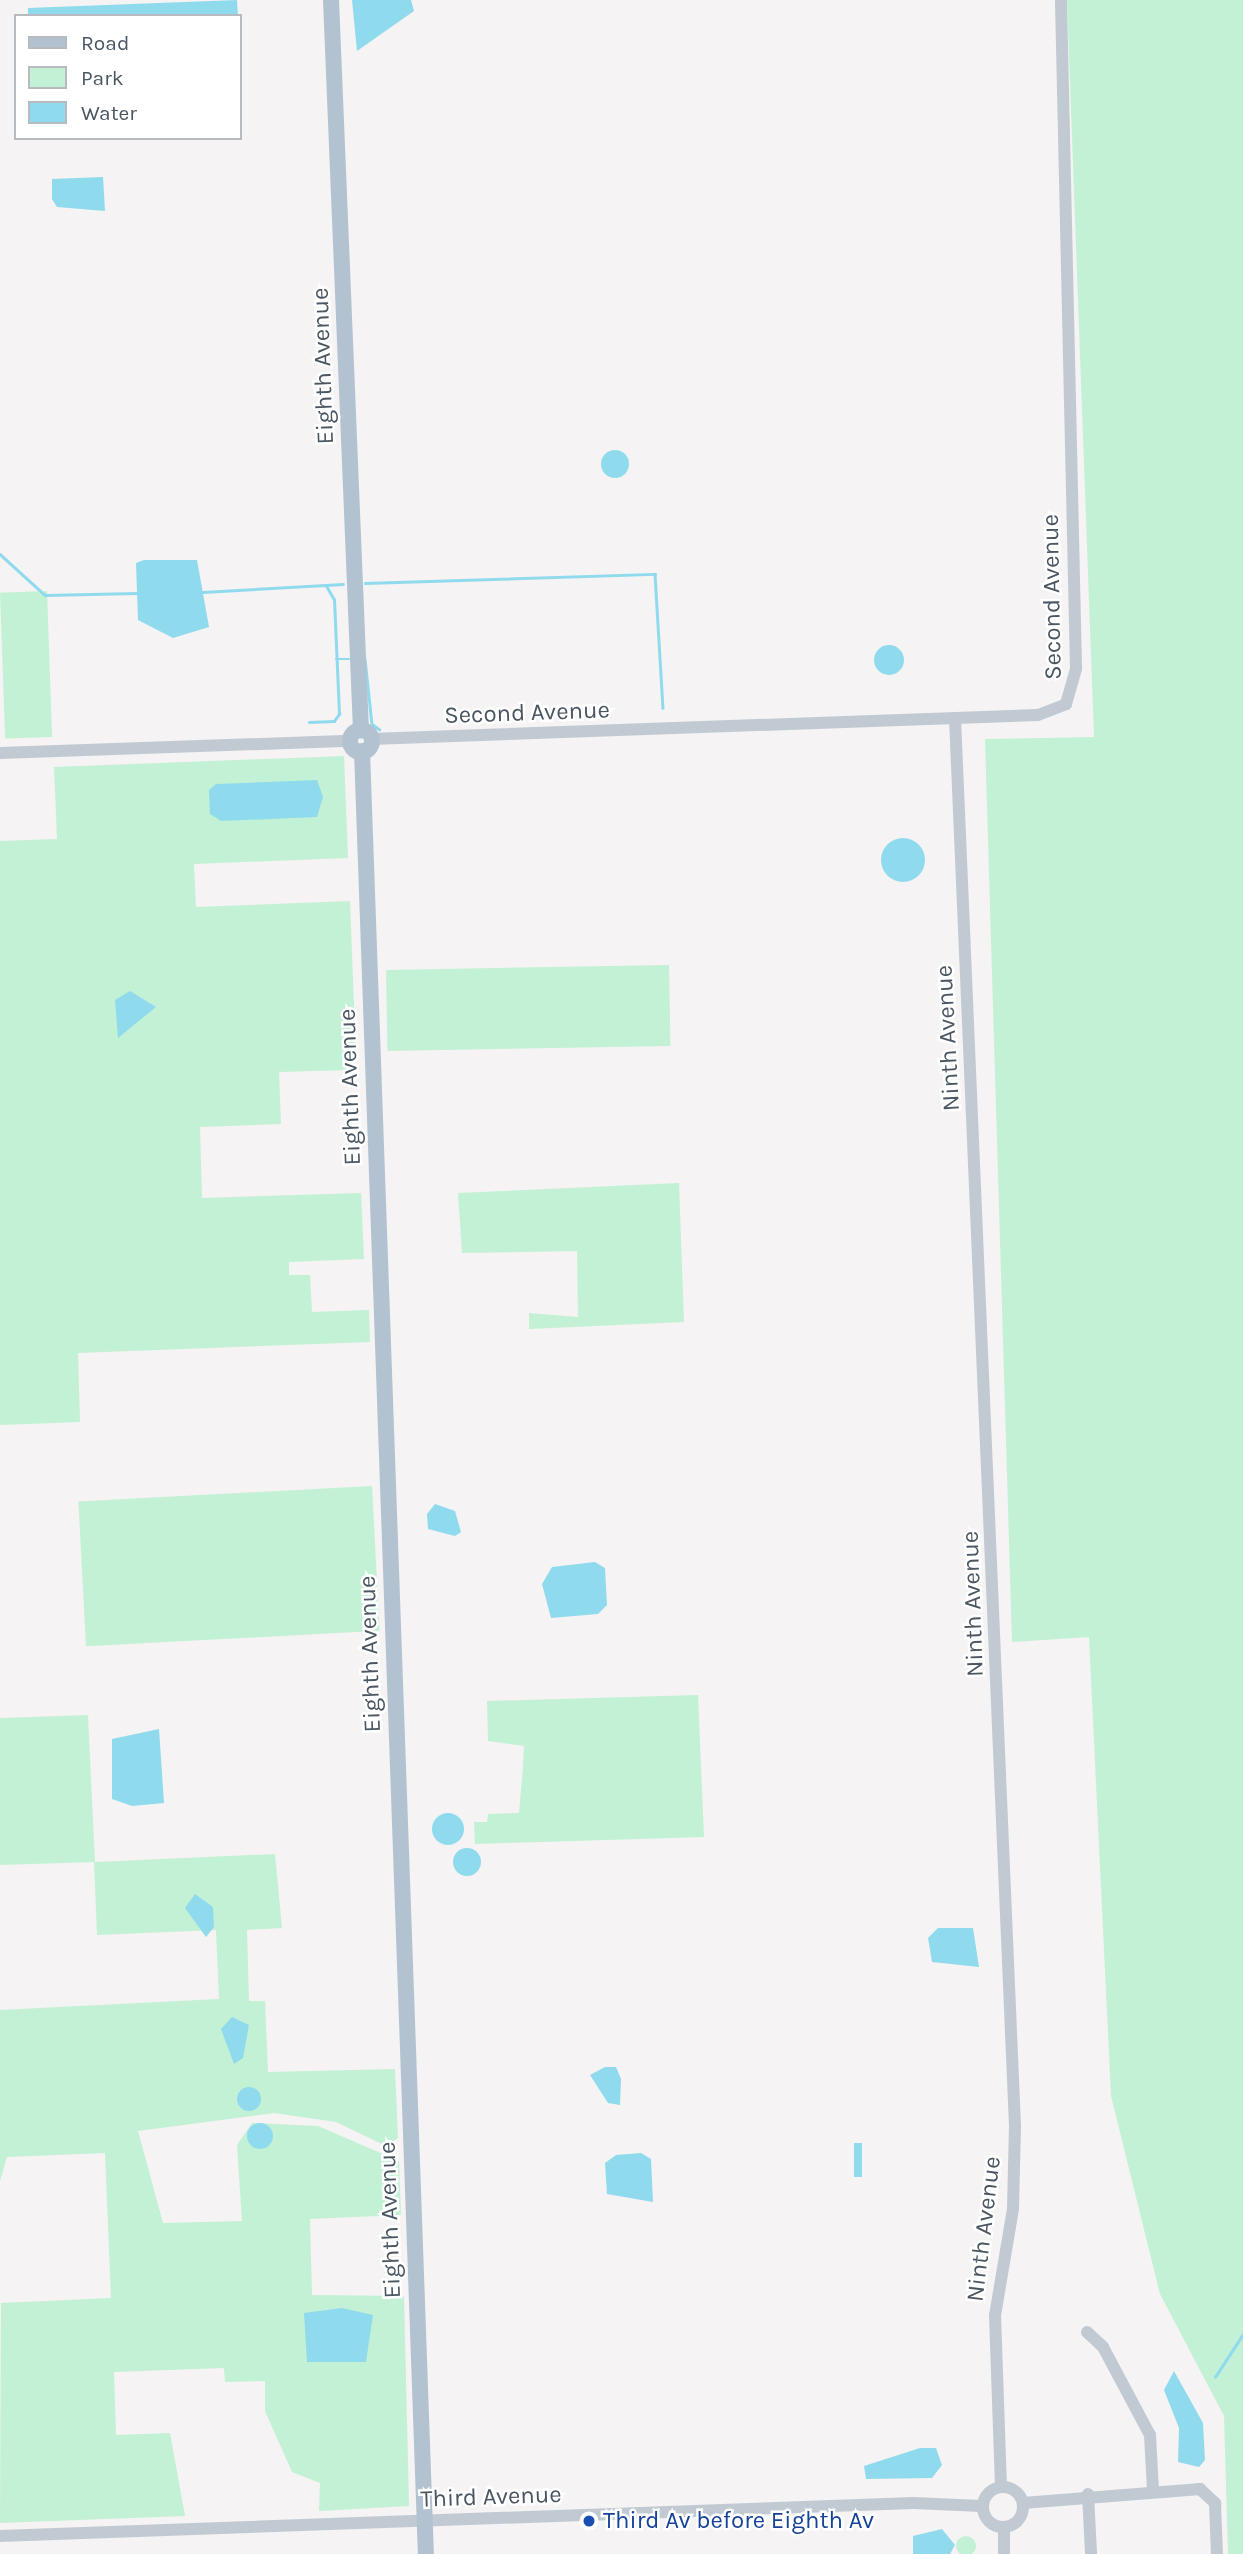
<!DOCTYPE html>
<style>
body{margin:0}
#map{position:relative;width:1243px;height:2554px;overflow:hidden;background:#f5f3f3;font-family:Karla,sans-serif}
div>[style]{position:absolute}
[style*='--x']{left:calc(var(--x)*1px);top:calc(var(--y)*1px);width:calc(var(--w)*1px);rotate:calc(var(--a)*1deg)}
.green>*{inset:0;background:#c3f1d5;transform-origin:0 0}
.round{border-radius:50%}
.water>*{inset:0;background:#90daee;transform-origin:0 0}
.stream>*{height:2.5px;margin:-1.25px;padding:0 1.25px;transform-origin:1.25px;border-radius:1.25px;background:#90daee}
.minor>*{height:12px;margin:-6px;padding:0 6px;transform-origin:6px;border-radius:6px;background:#c1cad2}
.minor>.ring{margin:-6px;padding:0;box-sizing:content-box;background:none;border:12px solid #c1cad2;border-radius:50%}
.major>*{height:16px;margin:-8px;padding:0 8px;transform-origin:8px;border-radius:8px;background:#b3c2d1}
.major>.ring{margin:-8px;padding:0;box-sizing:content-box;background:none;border:16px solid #b3c2d1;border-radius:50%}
.dots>*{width:19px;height:19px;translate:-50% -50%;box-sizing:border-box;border:4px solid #fff;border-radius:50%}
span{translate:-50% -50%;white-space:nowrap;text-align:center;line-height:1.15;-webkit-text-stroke:5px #fff;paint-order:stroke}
.street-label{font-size:24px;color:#4a5661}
.transit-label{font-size:24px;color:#164399}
.left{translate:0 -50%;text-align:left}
.legend{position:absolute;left:14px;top:14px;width:228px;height:126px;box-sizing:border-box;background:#fff;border:2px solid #b7bbc0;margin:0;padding:9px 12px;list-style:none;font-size:21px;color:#4a5661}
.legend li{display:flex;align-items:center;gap:14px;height:35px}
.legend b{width:35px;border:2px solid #b7bbc0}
</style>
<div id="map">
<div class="green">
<div style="clip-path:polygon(1067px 0,1243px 0,1243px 2554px,1228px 2554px,1224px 2416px,1160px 2294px,1111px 2096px,1089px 1637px,1012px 1642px,985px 739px,1094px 737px)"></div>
<div style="left:47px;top:591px;width:146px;height:47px;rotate:88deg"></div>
<div style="clip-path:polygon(344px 756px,348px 858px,194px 864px,196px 907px,350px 901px,356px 1058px,350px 1070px,279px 1072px,281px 1124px,200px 1127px,202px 1198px,361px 1193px,364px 1259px,289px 1262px,289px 1275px,310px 1275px,312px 1312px,369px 1310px,370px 1342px,78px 1353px,80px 1422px,0 1425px,0 841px,57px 839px,54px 767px)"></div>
<div style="left:669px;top:965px;width:81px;height:283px;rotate:89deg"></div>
<div style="clip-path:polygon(679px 1183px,684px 1322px,529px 1329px,529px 1313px,578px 1317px,577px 1251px,462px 1253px,458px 1193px)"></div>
<div style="left:372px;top:1486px;width:145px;height:294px;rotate:87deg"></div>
<div style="clip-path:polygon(698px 1695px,704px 1837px,475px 1844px,474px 1822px,487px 1822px,488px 1814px,519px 1813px,523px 1767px,524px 1746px,488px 1741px,487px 1701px)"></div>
<div style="clip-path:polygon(88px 1715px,95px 1862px,275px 1854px,282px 1928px,247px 1930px,249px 2001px,265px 2001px,268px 2072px,395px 2069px,398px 2138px,386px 2146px,336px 2122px,274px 2113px,138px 2131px,163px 2223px,242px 2221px,237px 2145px,252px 2123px,318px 2126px,399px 2161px,401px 2215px,310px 2219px,312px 2295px,404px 2296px,409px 2506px,319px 2511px,320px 2483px,292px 2472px,265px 2411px,265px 2381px,225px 2382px,224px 2368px,114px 2372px,116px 2435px,170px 2433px,185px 2516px,0 2523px,1px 2303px,111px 2298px,105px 2153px,7px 2157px,0 2181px,0 2010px,219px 1999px,216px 1930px,97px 1935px,94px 1862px,0 1865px,0 1718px)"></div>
<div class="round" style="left:956px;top:2536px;width:20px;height:20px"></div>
</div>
<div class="water">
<div style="clip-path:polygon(237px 0,238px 16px,28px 16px,28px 8px)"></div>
<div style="clip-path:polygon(352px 0,411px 0,414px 11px,357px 51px)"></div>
<div style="clip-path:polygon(103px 177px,105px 211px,57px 207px,52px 199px,52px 179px)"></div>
<div class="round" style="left:601px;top:450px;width:28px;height:28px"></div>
<div style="clip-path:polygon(144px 560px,197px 560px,209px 627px,173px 638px,138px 620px,136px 563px)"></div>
<div class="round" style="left:874px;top:645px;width:30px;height:30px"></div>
<div style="clip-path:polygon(317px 780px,323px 797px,317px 817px,221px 821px,210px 814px,209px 790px,216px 784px)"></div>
<div class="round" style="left:881px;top:838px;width:44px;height:44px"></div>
<div style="clip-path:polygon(130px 991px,156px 1007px,118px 1038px,115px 1000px)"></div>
<div style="clip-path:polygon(435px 1504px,455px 1511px,461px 1532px,455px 1536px,428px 1529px,427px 1514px)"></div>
<div style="clip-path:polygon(595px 1562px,605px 1568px,607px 1605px,598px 1614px,551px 1618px,542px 1584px,552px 1567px)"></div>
<div style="clip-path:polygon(159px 1729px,164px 1803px,132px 1806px,112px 1799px,112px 1739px)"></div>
<div class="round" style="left:432px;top:1813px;width:32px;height:32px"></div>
<div class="round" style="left:453px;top:1848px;width:28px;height:28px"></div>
<div style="clip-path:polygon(195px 1894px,213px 1907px,214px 1927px,206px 1937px,185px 1908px)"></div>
<div style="clip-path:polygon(938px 1928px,973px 1928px,979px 1967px,932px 1962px,928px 1938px)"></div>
<div style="clip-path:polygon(232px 2017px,249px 2025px,243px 2058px,234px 2064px,221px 2029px)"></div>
<div style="clip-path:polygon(605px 2067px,616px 2067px,621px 2079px,620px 2105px,608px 2103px,590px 2075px)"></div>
<div class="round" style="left:237px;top:2087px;width:24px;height:24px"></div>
<div class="round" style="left:247px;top:2123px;width:26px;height:26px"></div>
<div style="left:854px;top:2143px;width:8px;height:34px"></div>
<div style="clip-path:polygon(641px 2153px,651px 2159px,653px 2202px,607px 2194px,605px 2163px,616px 2155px)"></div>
<div style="clip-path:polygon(342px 2308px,373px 2315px,366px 2362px,307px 2362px,304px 2313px)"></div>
<div style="clip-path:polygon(1174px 2371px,1203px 2423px,1205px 2460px,1199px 2467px,1178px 2462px,1179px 2428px,1164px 2390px)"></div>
<div style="clip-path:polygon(920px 2448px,936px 2448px,942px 2465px,932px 2478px,866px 2479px,864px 2466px)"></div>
<div style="clip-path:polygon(942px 2529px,955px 2545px,950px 2554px,913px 2554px,913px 2536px)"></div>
</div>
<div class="stream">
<div style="--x:0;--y:554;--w:61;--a:42.3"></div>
<div style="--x:45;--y:595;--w:92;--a:-1.2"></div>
<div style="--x:365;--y:583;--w:290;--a:-1.8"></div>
<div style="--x:655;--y:574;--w:134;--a:86.6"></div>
<div style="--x:203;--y:592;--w:140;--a:-3.3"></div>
<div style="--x:336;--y:659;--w:13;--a:0"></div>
<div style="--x:365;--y:659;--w:65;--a:83.9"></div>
<div style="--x:372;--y:724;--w:9;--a:36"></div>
<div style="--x:309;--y:722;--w:25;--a:-2"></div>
<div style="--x:334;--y:721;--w:9;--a:-54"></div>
<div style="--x:339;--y:714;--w:114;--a:-92.5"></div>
<div style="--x:334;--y:600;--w:16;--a:-120"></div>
<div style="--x:1215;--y:2377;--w:51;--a:-56.9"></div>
</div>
<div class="minor">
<div style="--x:955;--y:718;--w:1409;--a:87.56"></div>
<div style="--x:1015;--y:2126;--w:83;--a:91.4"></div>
<div style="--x:1013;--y:2209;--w:108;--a:99.6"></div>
<div style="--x:995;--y:2315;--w:172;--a:88"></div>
<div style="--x:371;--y:739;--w:667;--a:-2.06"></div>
<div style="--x:1038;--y:715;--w:30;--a:-21"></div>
<div style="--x:1066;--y:704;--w:37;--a:-74"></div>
<div style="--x:1076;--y:668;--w:668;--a:-91.29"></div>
<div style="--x:0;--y:753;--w:350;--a:-2"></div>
<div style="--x:1087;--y:2332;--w:22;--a:43"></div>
<div style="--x:1103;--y:2347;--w:100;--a:61.9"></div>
<div style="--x:1150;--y:2435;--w:56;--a:86.9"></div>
<div class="ring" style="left:983px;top:2487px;width:28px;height:28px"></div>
<div style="--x:1088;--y:2494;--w:60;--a:87.1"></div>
<div style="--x:1023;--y:2503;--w:178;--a:-4.5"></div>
<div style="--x:1200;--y:2489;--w:21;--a:43"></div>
<div style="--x:1215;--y:2503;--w:51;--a:87.8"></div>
<div style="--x:1004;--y:2528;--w:26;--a:90"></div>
<div style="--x:0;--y:2536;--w:914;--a:-2.07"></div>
<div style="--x:913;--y:2503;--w:69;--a:2.5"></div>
</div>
<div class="major">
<div style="--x:331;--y:0;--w:731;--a:87.65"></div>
<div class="ring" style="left:350px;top:730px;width:6px;height:6px"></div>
<div style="--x:362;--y:751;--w:1804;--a:87.97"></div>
</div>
<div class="dots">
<div style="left:589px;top:2521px;background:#1a4fb4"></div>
</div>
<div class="street-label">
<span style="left:323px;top:366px;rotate:-92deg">Eighth Avenue</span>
<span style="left:1052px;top:597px;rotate:-91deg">Second Avenue</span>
<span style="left:527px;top:713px;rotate:-2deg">Second Avenue</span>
<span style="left:948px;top:1038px;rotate:-93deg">Ninth Avenue</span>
<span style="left:350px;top:1087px;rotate:-92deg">Eighth Avenue</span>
<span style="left:973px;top:1604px;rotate:-92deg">Ninth Avenue</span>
<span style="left:370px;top:1654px;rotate:-92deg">Eighth Avenue</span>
<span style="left:390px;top:2220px;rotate:-92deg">Eighth Avenue</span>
<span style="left:984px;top:2229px;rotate:-83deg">Ninth Avenue</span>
<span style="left:491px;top:2497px;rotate:-2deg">Third Avenue</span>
</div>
<div class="transit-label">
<span class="left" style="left:603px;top:2521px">Third Av before Eighth Av</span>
</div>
<ul class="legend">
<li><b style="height:9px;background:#b3c2d1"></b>Road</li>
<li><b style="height:19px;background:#c3f1d5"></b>Park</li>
<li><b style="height:19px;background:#90daee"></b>Water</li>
</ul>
</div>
